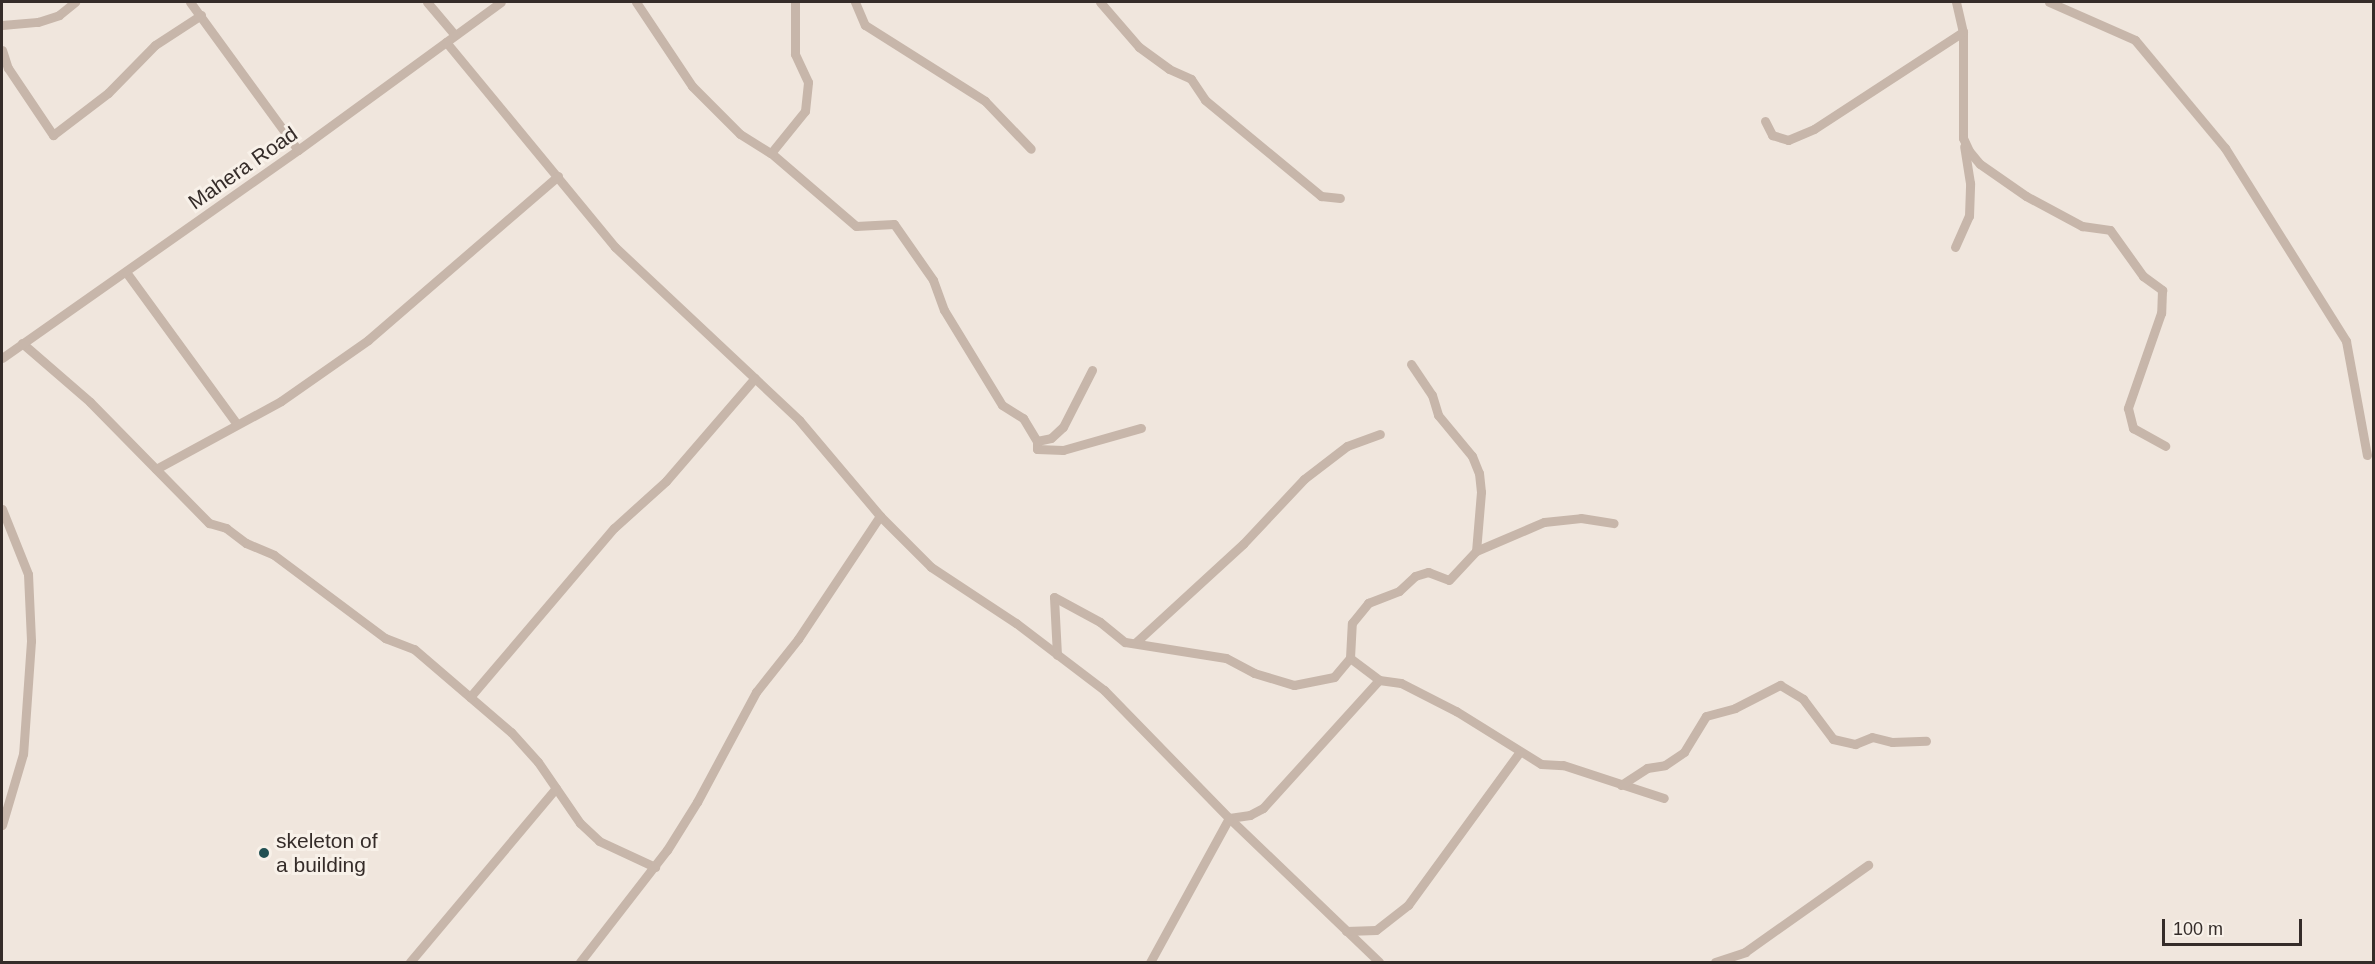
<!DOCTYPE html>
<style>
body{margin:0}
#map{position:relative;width:2375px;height:964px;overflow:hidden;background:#f0e6dd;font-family:Arial,sans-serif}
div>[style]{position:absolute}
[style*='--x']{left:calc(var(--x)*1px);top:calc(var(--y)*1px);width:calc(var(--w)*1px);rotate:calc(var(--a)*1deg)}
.street>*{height:9px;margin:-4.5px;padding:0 4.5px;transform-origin:4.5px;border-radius:4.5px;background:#c7b6aa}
.dots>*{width:16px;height:16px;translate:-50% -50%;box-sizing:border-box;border:3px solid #f8f1e9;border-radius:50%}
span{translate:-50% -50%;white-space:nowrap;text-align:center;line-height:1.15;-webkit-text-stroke:6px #f8f1e9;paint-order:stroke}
.street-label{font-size:21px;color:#352c29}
.poi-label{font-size:21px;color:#352c29}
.left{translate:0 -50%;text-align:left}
.frame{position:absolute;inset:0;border:3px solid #352c29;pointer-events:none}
.scale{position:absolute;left:2162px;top:919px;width:140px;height:27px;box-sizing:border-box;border:3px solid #352c29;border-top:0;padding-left:8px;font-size:18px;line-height:21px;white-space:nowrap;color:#352c29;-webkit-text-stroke:4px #f8f1e9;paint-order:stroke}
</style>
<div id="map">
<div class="street">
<div style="--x:190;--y:2;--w:183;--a:53.9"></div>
<div style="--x:427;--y:2;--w:43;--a:49.7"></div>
<div style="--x:636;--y:2;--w:101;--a:56.3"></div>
<div style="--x:692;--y:86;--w:68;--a:45"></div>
<div style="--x:740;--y:134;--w:36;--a:32"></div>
<div style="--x:771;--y:153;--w:112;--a:40.7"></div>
<div style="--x:856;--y:226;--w:38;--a:-3"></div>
<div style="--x:894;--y:224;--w:68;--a:55.1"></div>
<div style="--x:933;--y:280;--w:32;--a:70"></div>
<div style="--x:944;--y:310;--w:111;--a:58.6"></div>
<div style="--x:1002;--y:405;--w:25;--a:32"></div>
<div style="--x:1023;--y:418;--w:27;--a:59"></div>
<div style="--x:1037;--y:441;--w:14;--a:-12"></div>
<div style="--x:1051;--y:438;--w:16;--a:-43"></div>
<div style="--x:1063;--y:427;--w:64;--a:-63"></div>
<div style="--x:855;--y:2;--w:25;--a:67"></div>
<div style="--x:865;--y:25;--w:142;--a:32.3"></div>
<div style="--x:985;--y:101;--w:66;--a:46.2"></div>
<div style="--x:1100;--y:2;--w:60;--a:49.1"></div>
<div style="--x:1139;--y:47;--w:37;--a:36"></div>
<div style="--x:1169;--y:69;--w:24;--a:24"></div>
<div style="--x:1191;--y:79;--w:25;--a:56"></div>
<div style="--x:1205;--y:100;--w:151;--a:39.6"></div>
<div style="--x:1321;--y:196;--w:19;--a:6"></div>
<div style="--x:1956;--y:2;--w:31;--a:77"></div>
<div style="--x:1963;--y:32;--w:106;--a:90"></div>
<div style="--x:1963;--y:138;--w:14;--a:65"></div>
<div style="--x:1969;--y:151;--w:17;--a:50"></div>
<div style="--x:1980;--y:164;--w:56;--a:34.8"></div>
<div style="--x:2026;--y:196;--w:64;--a:28.2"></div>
<div style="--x:2082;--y:226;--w:28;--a:8"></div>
<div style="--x:2110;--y:230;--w:57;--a:54.3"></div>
<div style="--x:2143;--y:276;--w:24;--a:36"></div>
<div style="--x:2162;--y:290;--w:23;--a:92"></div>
<div style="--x:2161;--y:313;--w:101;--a:109.2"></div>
<div style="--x:2128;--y:408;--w:21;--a:76"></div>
<div style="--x:2133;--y:428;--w:37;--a:29"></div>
<div style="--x:2049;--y:2;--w:94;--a:23.8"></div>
<div style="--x:2135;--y:40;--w:141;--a:50.2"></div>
<div style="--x:2225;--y:148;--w:228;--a:57.9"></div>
<div style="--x:2346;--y:341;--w:116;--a:79.6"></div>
<div style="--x:2;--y:25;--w:36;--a:-5"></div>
<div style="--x:38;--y:22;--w:22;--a:-18"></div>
<div style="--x:59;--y:15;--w:21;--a:-39"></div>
<div style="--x:446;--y:42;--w:266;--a:50.5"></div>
<div style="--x:615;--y:247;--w:253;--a:43.2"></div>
<div style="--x:799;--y:420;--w:126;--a:49.8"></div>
<div style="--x:880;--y:516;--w:72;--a:45"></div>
<div style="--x:931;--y:567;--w:102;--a:33.4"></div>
<div style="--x:1016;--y:623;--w:111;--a:37.3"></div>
<div style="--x:1104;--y:690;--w:179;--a:45.7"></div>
<div style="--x:1229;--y:818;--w:208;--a:43.8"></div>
<div style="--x:2;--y:50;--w:19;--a:72"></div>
<div style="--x:8;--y:68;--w:81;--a:56.1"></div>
<div style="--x:53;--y:135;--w:69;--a:-37.4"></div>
<div style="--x:108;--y:93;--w:67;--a:-45.6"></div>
<div style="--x:155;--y:45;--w:55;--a:-33.1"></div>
<div style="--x:1765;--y:121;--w:16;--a:63"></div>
<div style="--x:1772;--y:135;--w:17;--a:17"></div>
<div style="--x:1788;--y:140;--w:28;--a:-23"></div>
<div style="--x:1814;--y:129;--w:178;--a:-33.1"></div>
<div style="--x:771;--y:153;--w:54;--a:-51"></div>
<div style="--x:805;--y:111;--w:29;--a:-84"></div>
<div style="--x:808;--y:82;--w:31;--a:-115"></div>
<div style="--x:795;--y:54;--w:52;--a:-90"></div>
<div style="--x:1955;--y:247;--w:34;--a:-66"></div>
<div style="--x:1969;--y:216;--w:33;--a:-88"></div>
<div style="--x:1970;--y:183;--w:37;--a:-99"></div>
<div style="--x:126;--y:272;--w:188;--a:53.9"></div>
<div style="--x:22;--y:343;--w:90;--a:40.9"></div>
<div style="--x:90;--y:402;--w:170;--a:45.5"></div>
<div style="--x:209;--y:523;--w:18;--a:16"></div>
<div style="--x:226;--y:528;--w:25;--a:37"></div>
<div style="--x:246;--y:543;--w:30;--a:23"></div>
<div style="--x:274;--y:555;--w:139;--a:36.8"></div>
<div style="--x:385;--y:638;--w:31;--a:21"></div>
<div style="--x:414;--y:649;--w:128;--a:40.6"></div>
<div style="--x:511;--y:732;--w:40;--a:48"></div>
<div style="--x:538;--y:762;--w:74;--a:55.5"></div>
<div style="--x:580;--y:823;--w:26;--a:43"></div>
<div style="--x:599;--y:841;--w:62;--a:24.9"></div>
<div style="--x:2;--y:358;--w:362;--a:-35.1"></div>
<div style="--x:298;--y:150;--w:251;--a:-36.1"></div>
<div style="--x:1411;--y:364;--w:37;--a:56"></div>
<div style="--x:1432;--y:395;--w:21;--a:73"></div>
<div style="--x:1438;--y:415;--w:53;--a:50.3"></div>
<div style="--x:1472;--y:456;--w:18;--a:68"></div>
<div style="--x:1479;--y:473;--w:19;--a:84"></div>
<div style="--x:1481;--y:492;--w:59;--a:94.8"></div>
<div style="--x:1037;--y:441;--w:8;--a:90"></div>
<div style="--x:1037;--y:449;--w:26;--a:2"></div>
<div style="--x:1063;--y:450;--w:81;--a:-15.8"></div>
<div style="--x:156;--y:469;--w:142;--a:-28.5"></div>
<div style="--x:281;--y:401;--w:106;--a:-35"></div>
<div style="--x:368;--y:340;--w:251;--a:-40.8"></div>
<div style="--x:2;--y:509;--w:70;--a:68.2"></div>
<div style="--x:28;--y:574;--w:67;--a:87.4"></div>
<div style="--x:31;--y:641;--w:113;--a:94"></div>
<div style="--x:23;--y:754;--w:74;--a:106.5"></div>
<div style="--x:1135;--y:643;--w:147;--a:-42.5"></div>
<div style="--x:1243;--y:544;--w:89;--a:-46.8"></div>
<div style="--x:1304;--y:479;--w:54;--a:-37.5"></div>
<div style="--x:1347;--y:446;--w:35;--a:-20"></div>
<div style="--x:1057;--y:655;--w:58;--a:-93"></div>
<div style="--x:1054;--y:597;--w:52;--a:28.5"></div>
<div style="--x:1100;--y:622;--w:32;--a:39"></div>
<div style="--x:1125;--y:642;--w:102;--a:9"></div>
<div style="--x:1226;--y:658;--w:32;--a:28"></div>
<div style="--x:1254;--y:673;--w:42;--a:16.7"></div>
<div style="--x:1294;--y:685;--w:41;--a:-11.3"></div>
<div style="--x:1334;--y:677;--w:25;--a:-50"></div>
<div style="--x:1350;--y:658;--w:36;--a:37"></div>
<div style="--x:1379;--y:680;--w:173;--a:132.2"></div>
<div style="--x:1263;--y:808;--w:15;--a:152"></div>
<div style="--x:1250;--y:815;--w:21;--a:172"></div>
<div style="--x:1229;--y:818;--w:164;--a:118.7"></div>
<div style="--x:1350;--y:658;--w:35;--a:-87"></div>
<div style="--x:1352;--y:623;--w:26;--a:-51"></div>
<div style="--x:1368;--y:603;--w:33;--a:-21"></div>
<div style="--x:1399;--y:591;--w:22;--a:-43"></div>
<div style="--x:1415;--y:576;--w:14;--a:-17"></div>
<div style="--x:1428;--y:572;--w:22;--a:21"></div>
<div style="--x:1449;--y:580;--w:40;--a:-47"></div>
<div style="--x:1476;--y:551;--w:74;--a:-23.1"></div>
<div style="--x:1544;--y:522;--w:37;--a:-6"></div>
<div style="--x:1581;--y:518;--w:33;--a:9"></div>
<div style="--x:1379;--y:680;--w:22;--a:8"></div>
<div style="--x:1401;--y:683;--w:62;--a:27"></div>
<div style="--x:1456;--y:711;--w:100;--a:31.9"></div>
<div style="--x:1541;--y:764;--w:22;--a:3"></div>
<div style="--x:1563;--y:765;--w:106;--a:18.1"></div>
<div style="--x:470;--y:697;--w:222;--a:-49.6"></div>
<div style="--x:614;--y:528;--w:70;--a:-42.1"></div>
<div style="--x:666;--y:481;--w:136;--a:-49.2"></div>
<div style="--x:1621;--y:785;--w:31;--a:-33"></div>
<div style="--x:1647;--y:768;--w:18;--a:-9"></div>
<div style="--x:1665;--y:765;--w:23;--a:-34"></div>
<div style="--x:1684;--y:752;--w:42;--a:-58.6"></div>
<div style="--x:1706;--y:716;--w:30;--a:-15"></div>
<div style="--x:1735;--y:708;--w:51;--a:-27.1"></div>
<div style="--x:1780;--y:685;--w:27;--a:31"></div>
<div style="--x:1803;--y:699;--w:50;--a:53.1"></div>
<div style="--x:1833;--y:739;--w:23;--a:13"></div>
<div style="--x:1855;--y:744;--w:18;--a:-22"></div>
<div style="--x:1872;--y:737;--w:21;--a:14"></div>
<div style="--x:1892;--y:742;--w:34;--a:-2"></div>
<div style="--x:1346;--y:931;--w:30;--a:-2"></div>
<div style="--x:1376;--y:930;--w:41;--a:-38"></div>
<div style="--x:1408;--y:905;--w:188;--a:-53.9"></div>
<div style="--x:410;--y:962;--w:227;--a:-50"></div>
<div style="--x:580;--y:962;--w:142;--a:-52.2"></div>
<div style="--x:667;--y:850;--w:57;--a:-58"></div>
<div style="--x:697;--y:802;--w:125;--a:-61.8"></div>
<div style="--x:756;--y:692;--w:68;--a:-51.6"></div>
<div style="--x:798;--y:639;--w:148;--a:-56.3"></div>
<div style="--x:1715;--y:962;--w:32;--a:-18"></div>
<div style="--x:1745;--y:952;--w:151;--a:-35.3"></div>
</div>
<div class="dots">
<div style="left:264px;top:853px;background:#225053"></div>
</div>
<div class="street-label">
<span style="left:243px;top:168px;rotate:-35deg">Mahera Road</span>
</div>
<div class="poi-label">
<span class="left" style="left:276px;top:853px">skeleton of<br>a building</span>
</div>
<div class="frame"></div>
<div class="scale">100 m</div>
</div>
